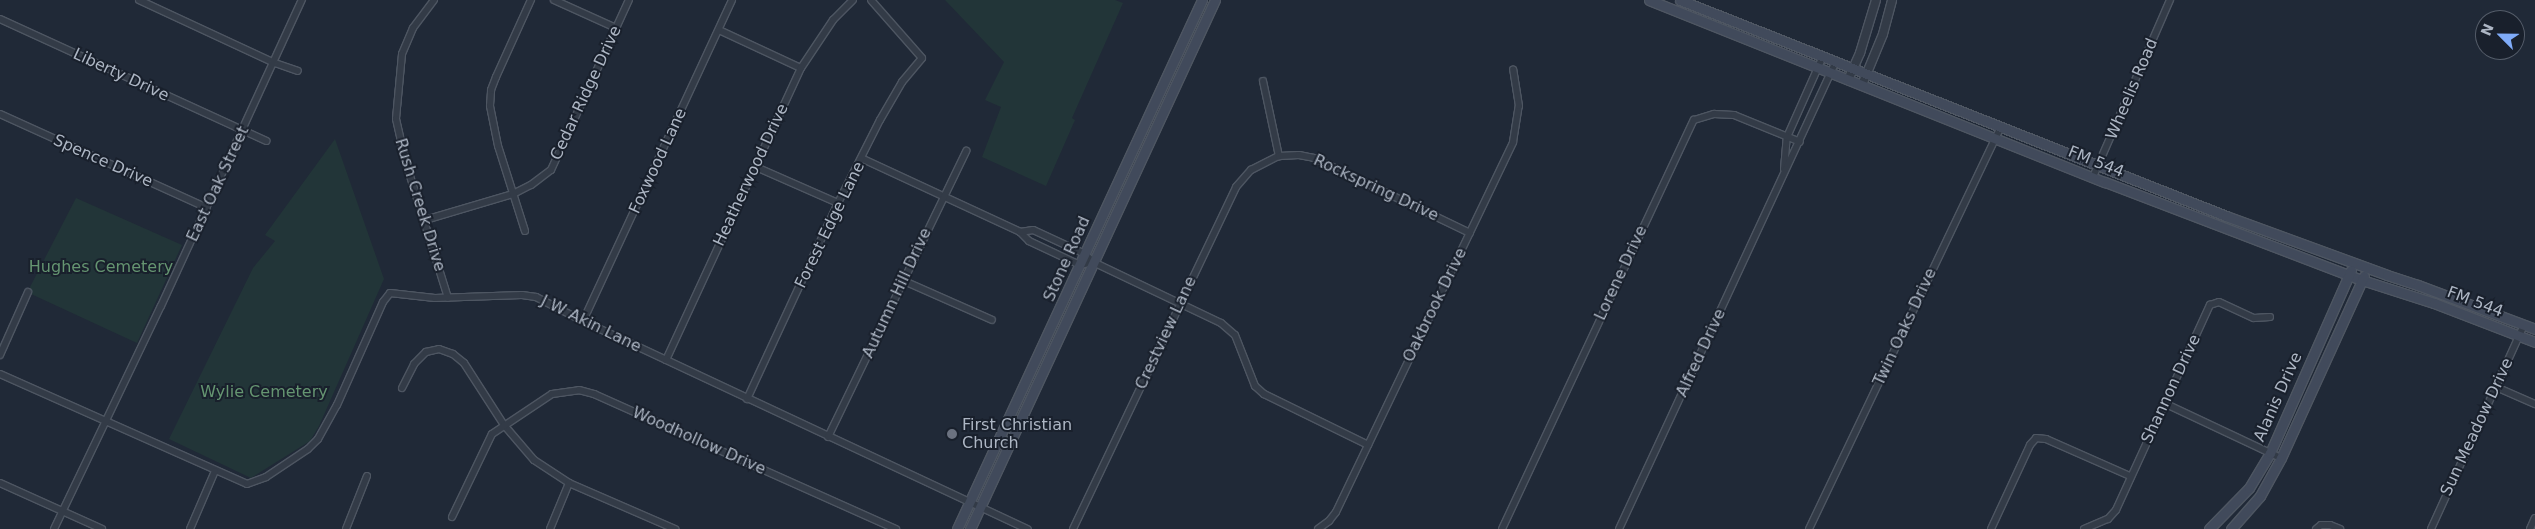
<!DOCTYPE html>
<style>
body{margin:0}
#map{position:relative;width:2535px;height:529px;overflow:hidden;background:#202937;font-family:"DejaVu Sans",sans-serif}
div>[style]{position:absolute}
[style*='--x']{left:calc(var(--x)*1px);top:calc(var(--y)*1px);width:calc(var(--w)*1px);rotate:calc(var(--a)*1deg)}
.green>*{inset:0;background:#223538}
.roads{filter:drop-shadow(1px 0 #4e5662) drop-shadow(-1px 0 #4e5662) drop-shadow(0 1px #4e5662) drop-shadow(0 -1px #4e5662)}
.minor>*{height:6px;margin:-3px;padding:0 3px;transform-origin:3px;border-radius:3px;background:#333b47}
.tertiary>*{height:8px;margin:-4px;padding:0 4px;transform-origin:4px;border-radius:4px;background:#333b47}
.secondary>*{height:9px;margin:-4.5px;padding:0 4.5px;transform-origin:4.5px;border-radius:4.5px;background:#414a5b}
.dots>*{width:14px;height:14px;translate:-50% -50%;box-sizing:border-box;border:2px solid #19202c;border-radius:50%}
span{translate:-50% -50%;white-space:nowrap;text-align:center;line-height:1.15;-webkit-text-stroke:4px #19202c;paint-order:stroke}
.street-label{font-size:16px;color:#adb6c4}
.park-label{font-size:16px;color:#659571}
.poi-label{font-size:16px;color:#adb6c4}
.left{translate:0 -50%;text-align:left}
.north{position:absolute;left:2475px;top:10px;width:50px;height:50px;box-sizing:border-box;background:#19202c;border:1px solid #545c69;border-radius:50%;rotate:293deg;font-size:14px;font-weight:700;line-height:20px;text-align:center;color:#adb6c4}
.north::after{content:'';display:block;margin:auto;width:18px;height:22px;background:#7fabf8;clip-path:polygon(50% 0,100% 100%,50% 72%,0 100%)}
</style>
<div id="map">
<div class="green">
<div style="clip-path:polygon(945px 0,1115px 0,1123px 3px,1072px 118px,1075px 120px,1046px 186px,982px 157px,1001px 107px,985px 100px,1004px 62px)"></div>
<div style="clip-path:polygon(335px 139px,384px 279px,319px 426px,310px 441px,251px 478px,169px 439px,253px 268px,275px 241px,265px 235px)"></div>
<div style="clip-path:polygon(76px 198px,182px 245px,137px 343px,31px 294px,30px 287px)"></div>
</div>
<div class="roads">
<div class="minor">
<div style="--x:139;--y:0;--w:150;--a:24.9"></div>
<div style="--x:275;--y:63;--w:24;--a:19"></div>
<div style="--x:434;--y:0;--w:35;--a:127"></div>
<div style="--x:413;--y:28;--w:28;--a:113"></div>
<div style="--x:402;--y:54;--w:65;--a:95.3"></div>
<div style="--x:396;--y:119;--w:45;--a:77.2"></div>
<div style="--x:406;--y:163;--w:141;--a:72.7"></div>
<div style="--x:554;--y:0;--w:68;--a:24.3"></div>
<div style="--x:0;--y:19;--w:293;--a:24.6"></div>
<div style="--x:719;--y:30;--w:90;--a:24.9"></div>
<div style="--x:1263;--y:81;--w:77;--a:78"></div>
<div style="--x:0;--y:114;--w:227;--a:24.4"></div>
<div style="--x:863;--y:159;--w:173;--a:24.9"></div>
<div style="--x:1020;--y:232;--w:13;--a:45"></div>
<div style="--x:1029;--y:241;--w:56;--a:25.2"></div>
<div style="--x:1080;--y:265;--w:13;--a:-13"></div>
<div style="--x:1093;--y:262;--w:11;--a:-135"></div>
<div style="--x:1085;--y:254;--w:57;--a:-155.2"></div>
<div style="--x:1033;--y:230;--w:13;--a:171"></div>
<div style="--x:756;--y:167;--w:90;--a:23.7"></div>
<div style="--x:1784;--y:169;--w:32;--a:-85"></div>
<div style="--x:1787;--y:137;--w:89;--a:-66"></div>
<div style="--x:2093;--y:177;--w:193;--a:-66.5"></div>
<div style="--x:425;--y:220;--w:92;--a:-16.5"></div>
<div style="--x:513;--y:194;--w:20;--a:-27"></div>
<div style="--x:531;--y:185;--w:25;--a:-37"></div>
<div style="--x:551;--y:170;--w:187;--a:-65.4"></div>
<div style="--x:525;--y:231;--w:89;--a:-107.6"></div>
<div style="--x:498;--y:146;--w:41;--a:-101.3"></div>
<div style="--x:490;--y:106;--w:16;--a:-86"></div>
<div style="--x:491;--y:90;--w:14;--a:-69"></div>
<div style="--x:496;--y:77;--w:85;--a:-65.6"></div>
<div style="--x:1093;--y:262;--w:142;--a:25.5"></div>
<div style="--x:1221;--y:323;--w:18;--a:41"></div>
<div style="--x:1235;--y:335;--w:55;--a:68.6"></div>
<div style="--x:1255;--y:386;--w:12;--a:42"></div>
<div style="--x:1264;--y:394;--w:116;--a:26.1"></div>
<div style="--x:904;--y:281;--w:96;--a:23.9"></div>
<div style="--x:583;--y:321;--w:354;--a:-65.1"></div>
<div style="--x:0;--y:355;--w:69;--a:-66"></div>
<div style="--x:666;--y:360;--w:322;--a:-65.2"></div>
<div style="--x:801;--y:68;--w:58;--a:-56.3"></div>
<div style="--x:833;--y:20;--w:28;--a:-45"></div>
<div style="--x:0;--y:374;--w:270;--a:24"></div>
<div style="--x:247;--y:484;--w:20;--a:-20"></div>
<div style="--x:266;--y:477;--w:50;--a:-33.7"></div>
<div style="--x:308;--y:449;--w:14;--a:-45"></div>
<div style="--x:318;--y:439;--w:39;--a:-61"></div>
<div style="--x:337;--y:405;--w:113;--a:-65.9"></div>
<div style="--x:383;--y:302;--w:11;--a:-52"></div>
<div style="--x:390;--y:293;--w:45;--a:6.3"></div>
<div style="--x:435;--y:298;--w:87;--a:-2"></div>
<div style="--x:522;--y:295;--w:14;--a:8"></div>
<div style="--x:536;--y:297;--w:53;--a:27.1"></div>
<div style="--x:583;--y:321;--w:491;--a:25.1"></div>
<div style="--x:2496;--y:387;--w:43;--a:23.6"></div>
<div style="--x:402;--y:388;--w:27;--a:-63"></div>
<div style="--x:414;--y:364;--w:17;--a:-45"></div>
<div style="--x:426;--y:352;--w:13;--a:-13"></div>
<div style="--x:439;--y:349;--w:15;--a:20"></div>
<div style="--x:453;--y:354;--w:14;--a:39"></div>
<div style="--x:464;--y:363;--w:74;--a:57.2"></div>
<div style="--x:504;--y:425;--w:46;--a:49.4"></div>
<div style="--x:534;--y:460;--w:42;--a:33.3"></div>
<div style="--x:569;--y:483;--w:116;--a:23.5"></div>
<div style="--x:747;--y:399;--w:216;--a:-65.1"></div>
<div style="--x:838;--y:203;--w:93;--a:-63.2"></div>
<div style="--x:880;--y:120;--w:44;--a:-59.9"></div>
<div style="--x:902;--y:82;--w:31;--a:-50"></div>
<div style="--x:922;--y:58;--w:77;--a:-131.3"></div>
<div style="--x:2164;--y:403;--w:129;--a:25.2"></div>
<div style="--x:828;--y:437;--w:318;--a:-64.2"></div>
<div style="--x:0;--y:483;--w:112;--a:24.3"></div>
<div style="--x:452;--y:517;--w:92;--a:-64.3"></div>
<div style="--x:492;--y:434;--w:72;--a:-33.7"></div>
<div style="--x:552;--y:394;--w:27;--a:-8"></div>
<div style="--x:579;--y:390;--w:16;--a:15"></div>
<div style="--x:594;--y:394;--w:331;--a:24.1"></div>
<div style="--x:54;--y:529;--w:247;--a:-64.4"></div>
<div style="--x:161;--y:306;--w:337;--a:-65.3"></div>
<div style="--x:190;--y:529;--w:63;--a:-66.7"></div>
<div style="--x:346;--y:529;--w:57;--a:-68.4"></div>
<div style="--x:550;--y:529;--w:50;--a:-67.6"></div>
<div style="--x:1073;--y:529;--w:379;--a:-64.5"></div>
<div style="--x:1236;--y:187;--w:23;--a:-49"></div>
<div style="--x:1251;--y:170;--w:31;--a:-27"></div>
<div style="--x:1279;--y:156;--w:20;--a:-3"></div>
<div style="--x:1299;--y:155;--w:15;--a:11"></div>
<div style="--x:1314;--y:158;--w:173;--a:25.7"></div>
<div style="--x:1318;--y:529;--w:14;--a:-36"></div>
<div style="--x:1329;--y:521;--w:11;--a:-52"></div>
<div style="--x:1336;--y:512;--w:410;--a:-64.4"></div>
<div style="--x:1513;--y:142;--w:36;--a:-81"></div>
<div style="--x:1519;--y:106;--w:37;--a:-99"></div>
<div style="--x:1502;--y:529;--w:452;--a:-64.9"></div>
<div style="--x:1694;--y:120;--w:21;--a:-17"></div>
<div style="--x:1714;--y:114;--w:20;--a:3"></div>
<div style="--x:1734;--y:115;--w:71;--a:22.2"></div>
<div style="--x:1619;--y:529;--w:516;--a:-65.12"></div>
<div style="--x:1809;--y:529;--w:446;--a:-64.5"></div>
<div style="--x:1991;--y:529;--w:93;--a:-65.1"></div>
<div style="--x:2030;--y:445;--w:9;--a:-49"></div>
<div style="--x:2036;--y:438;--w:10;--a:6"></div>
<div style="--x:2046;--y:439;--w:92;--a:23.8"></div>
<div style="--x:2084;--y:529;--w:26;--a:-23"></div>
<div style="--x:2108;--y:519;--w:12;--a:-48"></div>
<div style="--x:2116;--y:510;--w:226;--a:-65.4"></div>
<div style="--x:2210;--y:305;--w:9;--a:-18"></div>
<div style="--x:2219;--y:302;--w:38;--a:25"></div>
<div style="--x:2254;--y:318;--w:16;--a:-4"></div>
<div style="--x:2316;--y:529;--w:6;--a:-39"></div>
<div style="--x:2321;--y:525;--w:9;--a:0"></div>
<div style="--x:2330;--y:525;--w:11;--a:22"></div>
<div style="--x:2431;--y:529;--w:224;--a:-65.5"></div>
<div style="--x:2530;--y:529;--w:12;--a:-66"></div>
</div>
<div class="tertiary">
<div style="--x:1848;--y:80;--w:30;--a:-66"></div>
<div style="--x:1860;--y:53;--w:55;--a:-73.2"></div>
<div style="--x:1862;--y:85;--w:55;--a:-67.6"></div>
<div style="--x:1883;--y:34;--w:35;--a:-75"></div>
</div>
<div class="secondary">
<div style="--x:1649;--y:0;--w:491;--a:21.8"></div>
<div style="--x:2105;--y:182;--w:275;--a:20.9"></div>
<div style="--x:2362;--y:280;--w:76;--a:17.7"></div>
<div style="--x:2434;--y:303;--w:108;--a:21.1"></div>
<div style="--x:1680;--y:0;--w:587;--a:21.58"></div>
<div style="--x:2226;--y:216;--w:171;--a:20.1"></div>
<div style="--x:2387;--y:275;--w:33;--a:18"></div>
<div style="--x:2418;--y:285;--w:125;--a:20.6"></div>
<div style="--x:957;--y:529;--w:583;--a:-65.15"></div>
<div style="--x:970;--y:529;--w:583;--a:-65.15"></div>
<div style="--x:2209;--y:529;--w:57;--a:-45.7"></div>
<div style="--x:2249;--y:488;--w:41;--a:-59"></div>
<div style="--x:2270;--y:453;--w:200;--a:-66.1"></div>
<div style="--x:2231;--y:529;--w:44;--a:-48.7"></div>
<div style="--x:2260;--y:496;--w:43;--a:-61.1"></div>
<div style="--x:2281;--y:458;--w:200;--a:-65.5"></div>
</div>
</div>
<div class="dots">
<div style="left:952px;top:434px;background:#6b7280"></div>
</div>
<div class="street-label">
<span style="left:121px;top:75px;rotate:25deg">Liberty Drive</span>
<span style="left:2132px;top:89px;rotate:-67deg">Wheelis Road</span>
<span style="left:586px;top:93px;rotate:-65deg">Cedar Ridge Drive</span>
<span style="left:103px;top:161px;rotate:24deg">Spence Drive</span>
<span style="left:658px;top:161px;rotate:-65deg">Foxwood Lane</span>
<span style="left:2096px;top:162px;rotate:22deg">FM 544</span>
<span style="left:751px;top:175px;rotate:-65deg">Heatherwood Drive</span>
<span style="left:218px;top:184px;rotate:-65deg">East Oak Street</span>
<span style="left:1376px;top:188px;rotate:25deg">Rockspring Drive</span>
<span style="left:420px;top:205px;rotate:73deg">Rush Creek Drive</span>
<span style="left:830px;top:225px;rotate:-64deg">Forest Edge Lane</span>
<span style="left:1067px;top:259px;rotate:-66deg">Stone Road</span>
<span style="left:1621px;top:273px;rotate:-65deg">Lorene Drive</span>
<span style="left:897px;top:293px;rotate:-65deg">Autumn Hill Drive</span>
<span style="left:2475px;top:302px;rotate:21deg">FM 544</span>
<span style="left:1435px;top:305px;rotate:-64deg">Oakbrook Drive</span>
<span style="left:591px;top:324px;rotate:26deg">J W Akin Lane</span>
<span style="left:1905px;top:327px;rotate:-65deg">Twin Oaks Drive</span>
<span style="left:1166px;top:333px;rotate:-65deg">Crestview Lane</span>
<span style="left:1701px;top:353px;rotate:-65deg">Alfred Drive</span>
<span style="left:2171px;top:389px;rotate:-65deg">Shannon Drive</span>
<span style="left:2278px;top:397px;rotate:-66deg">Alanis Drive</span>
<span style="left:2477px;top:427px;rotate:-65deg">Sun Meadow Drive</span>
<span style="left:699px;top:441px;rotate:24deg">Woodhollow Drive</span>
</div>
<div class="park-label">
<span style="left:101px;top:267px">Hughes Cemetery</span>
<span style="left:264px;top:392px">Wylie Cemetery</span>
</div>
<div class="poi-label">
<span class="left" style="left:962px;top:434px">First Christian<br>Church</span>
</div>
<div class="north">N</div>
</div>
